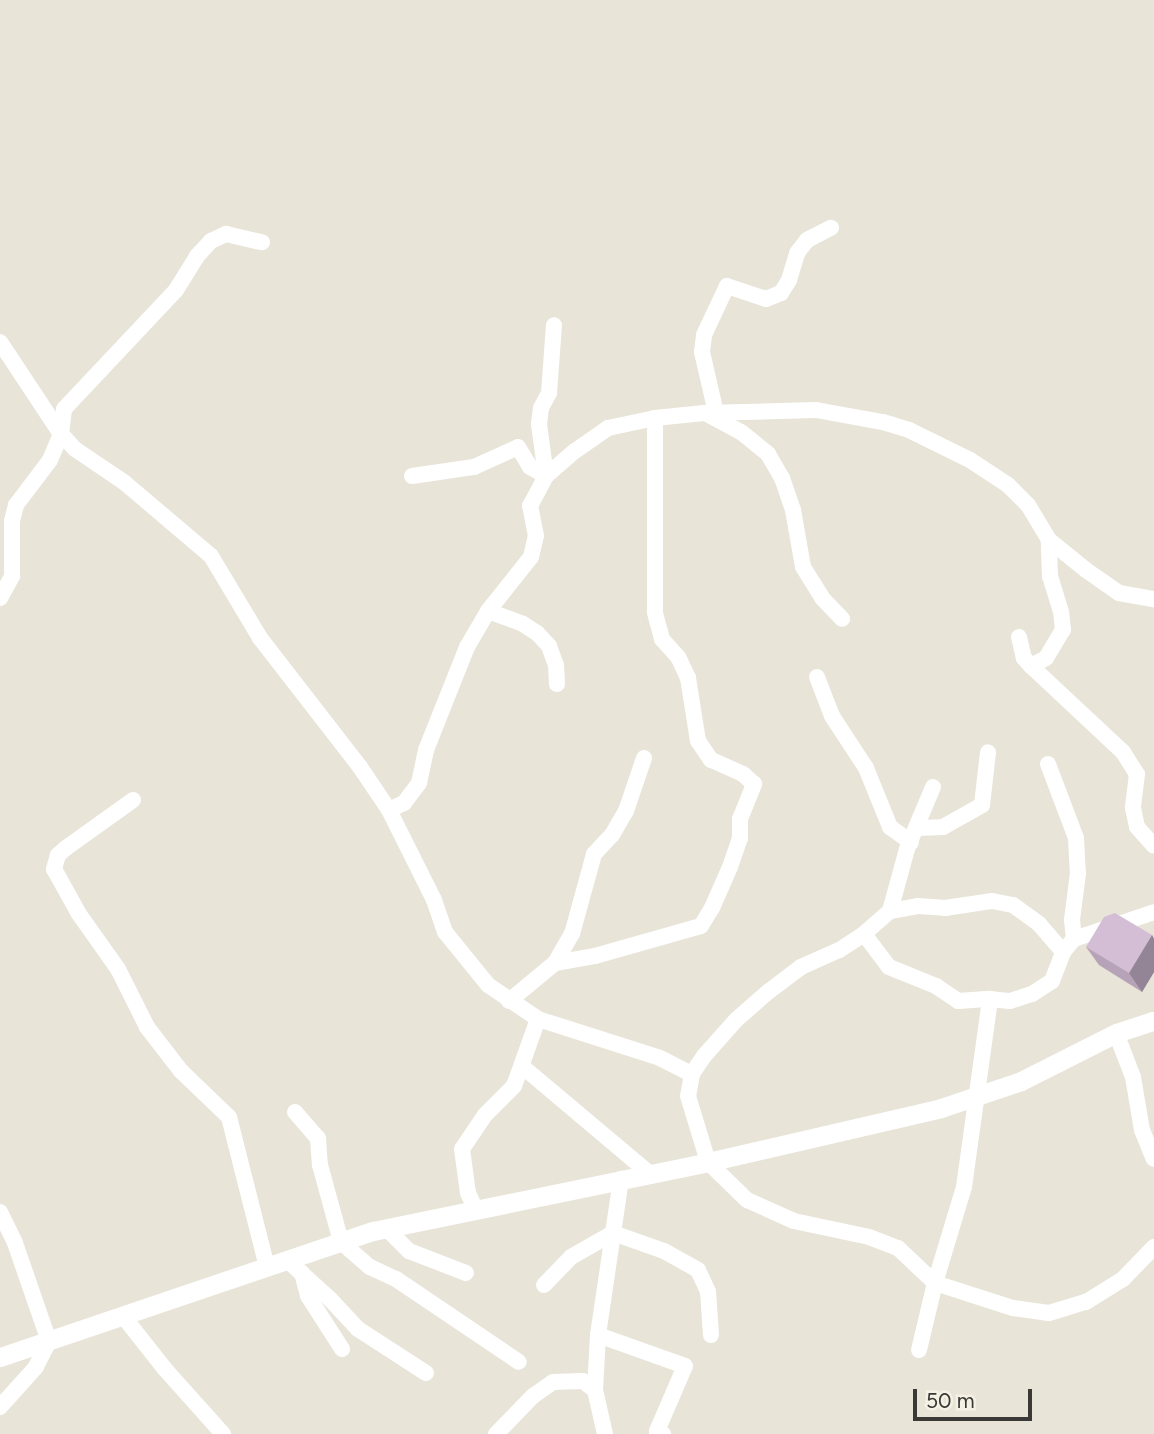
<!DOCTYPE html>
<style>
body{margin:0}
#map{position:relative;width:1154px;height:1434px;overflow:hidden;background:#e8e4d8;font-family:Figtree,sans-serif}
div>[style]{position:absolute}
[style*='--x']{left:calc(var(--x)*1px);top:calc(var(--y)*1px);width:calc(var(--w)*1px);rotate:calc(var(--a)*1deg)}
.minor>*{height:16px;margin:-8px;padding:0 8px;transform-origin:8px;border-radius:8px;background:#fff}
.tertiary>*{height:19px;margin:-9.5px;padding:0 9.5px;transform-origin:9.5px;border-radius:9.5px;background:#fff}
.wall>*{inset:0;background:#b6a3b8}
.shaded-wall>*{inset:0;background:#948596}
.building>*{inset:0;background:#d4bed6}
span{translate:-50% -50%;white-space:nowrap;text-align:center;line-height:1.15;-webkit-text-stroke:7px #f5f1e5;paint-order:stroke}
.scale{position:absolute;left:913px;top:1389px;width:119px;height:32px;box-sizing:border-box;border:4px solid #3b3935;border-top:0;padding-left:9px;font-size:21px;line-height:24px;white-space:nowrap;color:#3b3935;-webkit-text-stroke:5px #f5f1e5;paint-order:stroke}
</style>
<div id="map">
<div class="minor">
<div style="--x:0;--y:342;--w:110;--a:56.5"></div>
<div style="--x:61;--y:434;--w:21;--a:47"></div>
<div style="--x:75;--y:449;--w:60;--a:34.2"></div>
<div style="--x:125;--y:483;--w:113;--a:40.3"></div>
<div style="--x:211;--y:556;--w:96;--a:59.1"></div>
<div style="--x:260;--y:638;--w:163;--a:52.2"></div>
<div style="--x:360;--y:767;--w:52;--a:56"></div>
<div style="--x:389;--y:810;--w:101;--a:63.4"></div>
<div style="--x:434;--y:900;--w:34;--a:71"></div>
<div style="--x:445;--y:932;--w:68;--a:50.9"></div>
<div style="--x:488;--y:985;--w:60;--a:34.2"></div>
<div style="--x:538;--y:1019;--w:128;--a:17.7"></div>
<div style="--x:660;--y:1058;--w:36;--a:27"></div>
<div style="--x:716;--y:413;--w:63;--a:-102.9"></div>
<div style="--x:702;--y:352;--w:17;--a:-83"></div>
<div style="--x:704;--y:335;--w:54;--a:-64.9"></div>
<div style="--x:727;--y:286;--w:41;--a:18.4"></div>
<div style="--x:766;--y:299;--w:16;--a:-22"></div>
<div style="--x:781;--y:293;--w:15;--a:-58"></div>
<div style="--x:789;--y:280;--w:28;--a:-73"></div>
<div style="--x:797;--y:253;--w:16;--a:-52"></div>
<div style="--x:807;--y:240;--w:27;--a:-27"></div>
<div style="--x:707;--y:414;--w:38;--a:28"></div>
<div style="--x:741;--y:432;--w:35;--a:39"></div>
<div style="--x:768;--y:454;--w:28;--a:60"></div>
<div style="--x:782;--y:478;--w:34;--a:71"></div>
<div style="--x:793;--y:510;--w:58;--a:80"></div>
<div style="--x:803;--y:567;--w:36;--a:58"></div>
<div style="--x:822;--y:598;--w:29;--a:46"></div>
<div style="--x:412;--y:476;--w:63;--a:-8.3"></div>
<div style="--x:474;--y:467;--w:48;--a:-24.4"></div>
<div style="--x:518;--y:447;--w:23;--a:59"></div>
<div style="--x:530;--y:467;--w:18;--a:29"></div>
<div style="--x:546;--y:476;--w:52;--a:-97.7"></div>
<div style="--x:539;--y:424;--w:16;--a:-83"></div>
<div style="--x:541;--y:408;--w:17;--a:-62"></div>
<div style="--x:549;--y:393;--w:68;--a:-85.8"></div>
<div style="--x:0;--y:598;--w:25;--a:-61"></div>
<div style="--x:12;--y:576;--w:55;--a:-90"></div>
<div style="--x:12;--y:521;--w:16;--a:-76"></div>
<div style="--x:16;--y:505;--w:56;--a:-52.9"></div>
<div style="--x:50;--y:460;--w:28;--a:-67"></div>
<div style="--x:61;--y:434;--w:25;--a:-83"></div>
<div style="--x:64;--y:409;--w:163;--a:-46.7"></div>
<div style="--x:176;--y:290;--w:40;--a:-58"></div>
<div style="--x:197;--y:256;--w:21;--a:-47"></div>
<div style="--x:211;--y:241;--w:17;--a:-25"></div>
<div style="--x:226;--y:234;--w:37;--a:13"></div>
<div style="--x:488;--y:611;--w:37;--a:20"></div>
<div style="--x:523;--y:624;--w:17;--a:33"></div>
<div style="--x:537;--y:633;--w:18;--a:47"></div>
<div style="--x:549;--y:646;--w:20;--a:70"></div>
<div style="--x:556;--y:665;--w:19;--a:87"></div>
<div style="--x:1019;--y:637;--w:22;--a:77"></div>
<div style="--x:1024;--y:658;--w:11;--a:49"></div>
<div style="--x:1031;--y:666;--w:17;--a:-28"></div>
<div style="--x:1046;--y:658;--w:33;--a:-59"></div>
<div style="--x:1063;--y:630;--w:18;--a:-96"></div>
<div style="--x:1061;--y:612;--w:37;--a:-107"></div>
<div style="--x:1050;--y:577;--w:37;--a:-92"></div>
<div style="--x:1031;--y:666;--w:126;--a:43.1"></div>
<div style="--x:1123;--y:752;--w:26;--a:58"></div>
<div style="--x:1137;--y:774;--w:34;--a:97"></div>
<div style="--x:1133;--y:808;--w:19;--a:78"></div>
<div style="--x:1137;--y:827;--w:25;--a:48"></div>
<div style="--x:817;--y:677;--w:42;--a:69"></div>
<div style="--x:832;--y:716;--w:62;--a:56.8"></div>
<div style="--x:866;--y:768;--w:64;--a:67.9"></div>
<div style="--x:890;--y:827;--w:26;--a:36"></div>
<div style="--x:1048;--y:764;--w:79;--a:69.3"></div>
<div style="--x:1076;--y:838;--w:35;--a:87"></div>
<div style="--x:1078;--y:873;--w:47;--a:97.3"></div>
<div style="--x:1072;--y:920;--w:19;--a:84"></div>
<div style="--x:933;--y:787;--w:67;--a:112.8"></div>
<div style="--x:907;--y:849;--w:64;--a:105.3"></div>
<div style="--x:890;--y:911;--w:35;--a:139"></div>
<div style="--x:864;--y:934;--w:30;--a:147"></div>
<div style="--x:839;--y:950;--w:42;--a:155.9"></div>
<div style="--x:801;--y:967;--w:40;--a:143"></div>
<div style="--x:769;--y:991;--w:44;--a:138.7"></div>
<div style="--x:736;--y:1020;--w:48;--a:131.6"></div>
<div style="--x:704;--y:1056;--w:22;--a:124"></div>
<div style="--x:692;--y:1074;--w:22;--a:100"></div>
<div style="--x:688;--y:1096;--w:69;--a:73.1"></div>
<div style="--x:708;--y:1162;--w:54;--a:44.3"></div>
<div style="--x:747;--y:1200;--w:51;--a:24.1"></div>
<div style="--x:794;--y:1221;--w:77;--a:12"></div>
<div style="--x:869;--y:1237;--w:31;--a:21"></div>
<div style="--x:898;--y:1248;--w:51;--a:43.4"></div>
<div style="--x:935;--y:1283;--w:82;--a:17.8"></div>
<div style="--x:1013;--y:1308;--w:36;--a:8"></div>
<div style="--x:1049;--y:1313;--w:39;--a:-17"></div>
<div style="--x:1086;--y:1302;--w:44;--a:-31.9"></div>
<div style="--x:1123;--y:1279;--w:45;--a:-45.9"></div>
<div style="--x:133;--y:800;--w:82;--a:144.4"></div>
<div style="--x:66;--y:848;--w:11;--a:139"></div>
<div style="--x:58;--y:855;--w:15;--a:106"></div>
<div style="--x:54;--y:869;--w:51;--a:60.9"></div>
<div style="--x:79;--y:914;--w:67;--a:54.7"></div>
<div style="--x:118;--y:969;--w:65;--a:63.4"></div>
<div style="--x:147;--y:1027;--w:56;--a:52.3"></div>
<div style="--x:181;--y:1071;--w:66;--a:43.8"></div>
<div style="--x:229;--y:1117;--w:155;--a:75.8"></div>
<div style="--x:389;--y:810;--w:17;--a:-25"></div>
<div style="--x:404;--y:803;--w:25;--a:-53"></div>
<div style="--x:419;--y:783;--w:34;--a:-78"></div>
<div style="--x:426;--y:750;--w:111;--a:-68.3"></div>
<div style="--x:467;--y:647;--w:42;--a:-59.7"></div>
<div style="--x:488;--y:611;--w:69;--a:-51.5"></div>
<div style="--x:531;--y:557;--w:22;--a:-77"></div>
<div style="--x:536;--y:536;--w:31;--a:-101"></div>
<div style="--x:530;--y:506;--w:34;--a:-62"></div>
<div style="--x:546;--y:476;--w:38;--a:-41"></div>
<div style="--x:575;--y:451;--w:40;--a:-34.9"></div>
<div style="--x:608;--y:428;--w:48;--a:-12"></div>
<div style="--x:655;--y:418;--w:49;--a:-5.8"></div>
<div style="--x:704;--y:413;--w:112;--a:-1.5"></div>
<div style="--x:816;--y:410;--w:68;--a:10.2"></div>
<div style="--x:883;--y:422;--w:27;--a:17"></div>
<div style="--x:909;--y:430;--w:68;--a:26.2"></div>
<div style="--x:970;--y:460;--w:45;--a:33.3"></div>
<div style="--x:1008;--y:485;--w:28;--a:45"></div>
<div style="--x:1028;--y:505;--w:41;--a:59"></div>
<div style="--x:1049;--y:540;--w:48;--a:39"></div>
<div style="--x:1086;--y:570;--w:40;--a:34.9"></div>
<div style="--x:1119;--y:593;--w:36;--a:10"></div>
<div style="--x:918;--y:828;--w:25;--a:-2"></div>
<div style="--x:943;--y:827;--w:45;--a:-29.4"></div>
<div style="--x:982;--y:805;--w:53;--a:-83.5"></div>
<div style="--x:890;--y:911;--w:28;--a:-10"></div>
<div style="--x:918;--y:906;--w:27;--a:4"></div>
<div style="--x:945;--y:908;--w:48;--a:-8.5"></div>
<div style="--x:992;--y:901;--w:21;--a:11"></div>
<div style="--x:1013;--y:905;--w:32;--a:36"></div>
<div style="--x:1039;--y:924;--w:37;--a:49"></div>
<div style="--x:864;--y:934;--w:41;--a:52.9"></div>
<div style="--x:889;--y:967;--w:51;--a:22"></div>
<div style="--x:936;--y:986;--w:27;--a:34"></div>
<div style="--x:958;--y:1001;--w:32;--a:-4"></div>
<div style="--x:555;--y:963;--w:34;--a:-60"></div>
<div style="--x:572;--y:934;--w:83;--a:-74.6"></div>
<div style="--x:594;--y:854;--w:26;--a:-47"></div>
<div style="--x:612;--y:835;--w:28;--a:-60"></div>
<div style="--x:626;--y:811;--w:56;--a:-71.2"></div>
<div style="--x:509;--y:1001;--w:60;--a:-39.6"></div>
<div style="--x:555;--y:963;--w:41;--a:-9.9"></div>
<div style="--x:595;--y:956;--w:110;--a:-15.8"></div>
<div style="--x:701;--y:926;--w:21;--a:-59"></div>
<div style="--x:712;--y:908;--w:45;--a:-66.3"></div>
<div style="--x:730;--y:867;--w:31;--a:-71"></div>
<div style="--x:740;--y:838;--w:19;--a:-90"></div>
<div style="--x:740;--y:819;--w:38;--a:-68"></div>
<div style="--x:754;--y:784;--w:15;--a:-138"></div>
<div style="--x:743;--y:774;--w:35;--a:-156"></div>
<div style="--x:711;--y:760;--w:23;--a:-124"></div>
<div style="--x:698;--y:741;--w:64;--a:-99"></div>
<div style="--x:688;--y:678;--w:23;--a:-115"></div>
<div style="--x:678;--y:657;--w:24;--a:-132"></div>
<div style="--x:662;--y:639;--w:28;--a:-105"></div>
<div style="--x:655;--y:612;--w:194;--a:-90"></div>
<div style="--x:1116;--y:1033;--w:47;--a:68.9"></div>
<div style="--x:1133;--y:1077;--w:54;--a:80.4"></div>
<div style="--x:1142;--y:1130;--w:31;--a:68"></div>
<div style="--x:523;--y:1067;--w:166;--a:40.1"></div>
<div style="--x:295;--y:1112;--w:35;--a:49"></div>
<div style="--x:318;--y:1138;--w:27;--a:86"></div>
<div style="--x:320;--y:1165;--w:80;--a:74.7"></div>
<div style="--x:341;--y:1242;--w:38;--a:41"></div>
<div style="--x:370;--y:1267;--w:29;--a:25"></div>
<div style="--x:396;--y:1279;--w:148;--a:34"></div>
<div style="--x:475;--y:1208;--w:17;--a:-115"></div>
<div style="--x:468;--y:1193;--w:44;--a:-97.8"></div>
<div style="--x:462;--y:1149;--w:41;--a:-55.9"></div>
<div style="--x:485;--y:1115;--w:41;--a:-45"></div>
<div style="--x:514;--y:1086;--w:71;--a:-70.3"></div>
<div style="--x:0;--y:1212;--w:34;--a:64"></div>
<div style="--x:15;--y:1243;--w:104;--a:70.9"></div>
<div style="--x:49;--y:1341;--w:29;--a:117"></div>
<div style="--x:36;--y:1367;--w:54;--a:132"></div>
<div style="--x:386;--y:1228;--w:33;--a:45"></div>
<div style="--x:409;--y:1251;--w:61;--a:21.1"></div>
<div style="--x:287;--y:1260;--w:58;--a:42.2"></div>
<div style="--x:330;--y:1299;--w:41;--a:47"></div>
<div style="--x:358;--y:1329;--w:81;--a:32.9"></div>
<div style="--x:302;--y:1273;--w:24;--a:75"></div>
<div style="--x:308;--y:1296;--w:63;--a:57.3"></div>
<div style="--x:544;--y:1285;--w:39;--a:-46"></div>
<div style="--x:571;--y:1257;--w:48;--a:-29.7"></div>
<div style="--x:613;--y:1233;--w:54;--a:19.4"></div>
<div style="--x:664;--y:1251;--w:39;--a:29"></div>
<div style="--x:698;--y:1270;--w:23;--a:65"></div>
<div style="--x:708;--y:1291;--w:44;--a:86.1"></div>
<div style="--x:123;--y:1316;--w:66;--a:51.7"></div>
<div style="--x:164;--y:1368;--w:89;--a:48.2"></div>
<div style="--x:598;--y:1335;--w:92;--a:19.6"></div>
<div style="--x:685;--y:1366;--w:71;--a:113.3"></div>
<div style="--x:657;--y:1431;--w:7;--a:27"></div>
<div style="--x:919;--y:1350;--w:69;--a:-76.6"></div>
<div style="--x:935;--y:1283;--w:100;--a:-73.2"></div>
<div style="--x:964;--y:1187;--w:190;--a:-82.1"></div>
<div style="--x:990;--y:999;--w:20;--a:6"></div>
<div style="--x:1010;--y:1001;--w:23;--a:-18"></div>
<div style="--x:1032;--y:994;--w:24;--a:-33"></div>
<div style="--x:1052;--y:981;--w:31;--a:-69"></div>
<div style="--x:1063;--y:952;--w:17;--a:-50"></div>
<div style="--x:1074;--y:939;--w:84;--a:-18.6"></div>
<div style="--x:496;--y:1434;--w:53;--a:-45.8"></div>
<div style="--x:533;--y:1396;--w:24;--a:-35"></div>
<div style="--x:553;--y:1382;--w:30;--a:-2"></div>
<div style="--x:583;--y:1381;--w:15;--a:37"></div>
<div style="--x:605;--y:1434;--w:45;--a:-102.8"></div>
<div style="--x:595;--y:1390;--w:55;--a:-86.9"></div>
<div style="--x:598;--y:1335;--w:158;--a:-81.6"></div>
</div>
<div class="tertiary">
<div style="--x:0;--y:1357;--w:394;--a:-18.7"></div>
<div style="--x:373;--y:1231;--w:342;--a:-11.6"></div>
<div style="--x:708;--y:1162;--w:239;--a:-13"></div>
<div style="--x:941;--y:1108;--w:84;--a:-18.6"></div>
<div style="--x:1021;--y:1081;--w:106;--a:-26.8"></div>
<div style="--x:1116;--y:1033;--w:40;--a:-18"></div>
</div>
<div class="wall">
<div style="clip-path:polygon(1152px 935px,1154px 939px,1154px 972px,1142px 992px,1099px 965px,1086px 947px)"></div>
</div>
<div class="shaded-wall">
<div style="clip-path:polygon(1152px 935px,1154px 939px,1154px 972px,1142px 992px,1129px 973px)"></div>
</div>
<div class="building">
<div style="clip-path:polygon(1115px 913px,1152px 935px,1129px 973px,1086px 947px,1104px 917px)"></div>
</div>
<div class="scale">50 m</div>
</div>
